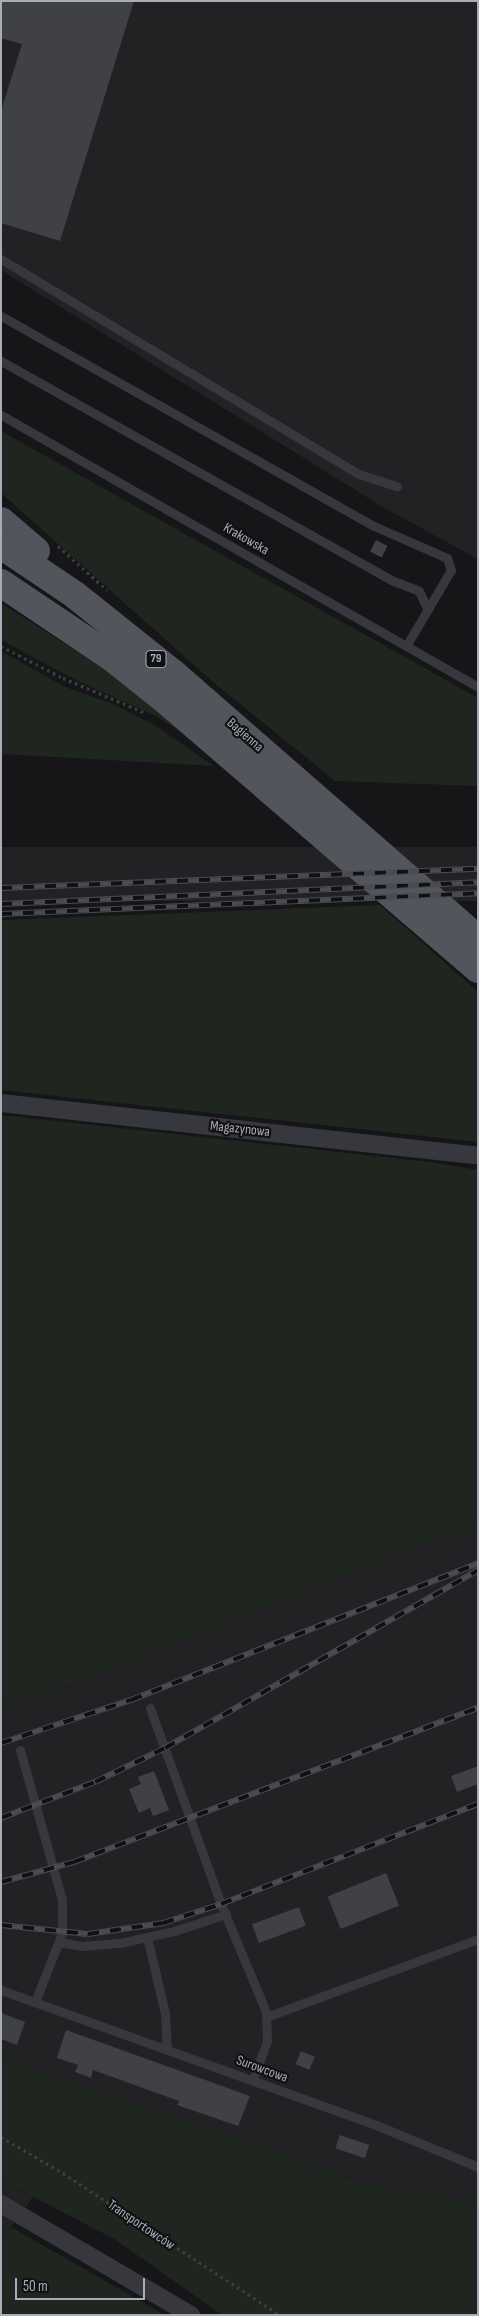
<!DOCTYPE html>
<meta charset="utf-8">
<style>
body{margin:0}
#map{position:relative;width:479px;height:2316px;overflow:hidden;background:#161618;font-family:"Sofia Sans Condensed",sans-serif}
div>[style]{position:absolute}
[style*='--x']{left:calc(var(--x)*1px);top:calc(var(--y)*1px);width:calc(var(--w)*1px);rotate:calc(var(--a)*1deg)}
.built>*{inset:0;background:#222225;transform-origin:0 0}
.green>*{inset:0;background:#1e261f}
.building>*{inset:0;background:#404145;transform-origin:0 0}
.path>*{height:3px;margin-top:-1.5px;transform-origin:0;background:repeating-linear-gradient(90deg,#3d3f44 0 2.5px,transparent 0 6.5px)}
.lane>*{height:9px;margin:-4.5px;padding:0 4.5px;transform-origin:4.5px;border-radius:4.5px;background:#37383d}
.street>*{height:18px;margin:-9px;padding:0 9px;transform-origin:9px;border-radius:9px;background:#37383d}
.primary>*{height:28px;margin:-14px;padding:0 14px;transform-origin:14px;border-radius:14px;background:#53555c}
.rail>*{height:5.5px;margin-top:-2.75px;transform-origin:0;background:repeating-linear-gradient(90deg,#111113 0 11px,#4a4c52 0 22px);box-sizing:border-box;border-block:1px solid #4a4c52}
span{translate:-50% -50%;white-space:nowrap;text-align:center;line-height:1.15;-webkit-text-stroke:4.5px #111113;paint-order:stroke}
.shield-label span{padding:1px 4px;background:#111113;border:1px solid;border-radius:4px;-webkit-text-stroke-width:0}
.shield-label{font-size:12px;color:#a8adb8;font-weight:700}
.street-label{font-size:14px;color:#a8adb8}
.frame{position:absolute;inset:0;border:2px solid #a8adb8;pointer-events:none}
.scale{position:absolute;left:15px;top:2278px;width:130px;height:22px;box-sizing:border-box;border:2px solid #a8adb8;border-top:0;padding-left:6px;font-size:15px;line-height:18px;white-space:nowrap;color:#a8adb8;-webkit-text-stroke:4px #111113;paint-order:stroke}
</style>
<div id="map">
<div class="built">
<div style="clip-path:polygon(1px 1px,478px 1px,478px 559px,386px 509px,1px 270px)"></div>
<div style="left:478px;top:847px;width:54px;height:477px;rotate:90deg"></div>
<div style="clip-path:polygon(478px 1523px,478px 2204px,358px 2181px,1px 2057px,1px 1702px,51px 1693px)"></div>
<div style="clip-path:polygon(1px 2180px,33px 2197px,1px 2240px)"></div>
</div>
<div class="green">
<div style="clip-path:polygon(1px 431px,478px 698px,478px 786px,335px 781px,212px 681px,1px 493px)"></div>
<div style="clip-path:polygon(1px 603px,123px 681px,186px 735px,154px 715px,80px 682px,1px 640px)"></div>
<div style="clip-path:polygon(1px 651px,65px 687px,113px 704px,156px 726px,214px 766px,1px 754px)"></div>
<div style="clip-path:polygon(380px 905px,478px 992px,478px 1142px,1px 1090px,1px 920px)"></div>
<div style="clip-path:polygon(1px 1115px,430px 1162px,478px 1170px,478px 1523px,51px 1693px,1px 1702px)"></div>
<div style="clip-path:polygon(1px 2057px,358px 2181px,478px 2204px,478px 2315px,222px 2315px,116px 2240px,1px 2180px)"></div>
<div style="clip-path:polygon(11px 2227px,165px 2315px,1px 2315px,1px 2240px)"></div>
</div>
<div class="building">
<div style="clip-path:polygon(1px 1px,134px 1px,60px 241px,1px 223px,1px 111px,22px 44px,1px 38px)"></div>
<div style="left:376px;top:540px;width:13px;height:13px;rotate:27deg"></div>
<div style="clip-path:polygon(478px 1766px,478px 1784px,457px 1792px,451px 1776px)"></div>
<div style="clip-path:polygon(154px 1771px,169px 1810px,153px 1816px,150px 1808px,139px 1813px,129px 1789px,141px 1784px,138px 1777px)"></div>
<div style="left:386px;top:1873px;width:35px;height:63px;rotate:68deg"></div>
<div style="left:299px;top:1907px;width:20px;height:50px;rotate:70deg"></div>
<div style="clip-path:polygon(1px 2013px,25px 2022px,17px 2045px,1px 2039px)"></div>
<div style="clip-path:polygon(66px 2030px,250px 2096px,238px 2126px,177px 2105px,179px 2101px,93px 2070px,91px 2078px,75px 2072px,78px 2065px,57px 2058px)"></div>
<div style="left:301px;top:2051px;width:15px;height:14px;rotate:23deg"></div>
<div style="left:340px;top:2135px;width:31px;height:14px;rotate:19deg"></div>
</div>
<div class="path">
<div style="--x:58;--y:546;--w:66;--a:41.9"></div>
<div style="--x:1;--y:646;--w:70;--a:27.3"></div>
<div style="--x:63;--y:678;--w:87;--a:23"></div>
<div style="--x:1;--y:2137;--w:72;--a:30.1"></div>
<div style="--x:63;--y:2173;--w:259;--a:33.2"></div>
</div>
<div class="lane">
<div style="--x:1;--y:259;--w:418;--a:31"></div>
<div style="--x:359;--y:474;--w:40;--a:18"></div>
<div style="--x:1;--y:316;--w:428;--a:29.4"></div>
<div style="--x:374;--y:526;--w:80;--a:23.7"></div>
<div style="--x:447;--y:558;--w:13;--a:72"></div>
<div style="--x:451;--y:570;--w:88;--a:120.6"></div>
<div style="--x:1;--y:361;--w:447;--a:29.3"></div>
<div style="--x:391;--y:580;--w:30;--a:21"></div>
<div style="--x:419;--y:591;--w:21;--a:65"></div>
<div style="--x:1;--y:415;--w:549;--a:29.69"></div>
<div style="--x:150;--y:1708;--w:208;--a:70.1"></div>
<div style="--x:221;--y:1904;--w:117;--a:67.4"></div>
<div style="--x:266;--y:2012;--w:29;--a:88"></div>
<div style="--x:267;--y:2041;--w:41;--a:109.7"></div>
<div style="--x:20;--y:1750;--w:155;--a:74.3"></div>
<div style="--x:62;--y:1899;--w:34;--a:90"></div>
<div style="--x:62;--y:1933;--w:74;--a:111.4"></div>
<div style="--x:147;--y:1937;--w:78;--a:76.7"></div>
<div style="--x:165;--y:2013;--w:36;--a:87"></div>
<div style="--x:59;--y:1942;--w:23;--a:10"></div>
<div style="--x:82;--y:1946;--w:38;--a:-5"></div>
<div style="--x:120;--y:1943;--w:55;--a:-12.5"></div>
<div style="--x:174;--y:1931;--w:55;--a:-18.1"></div>
<div style="--x:1;--y:1990;--w:404;--a:19.8"></div>
<div style="--x:381;--y:2127;--w:105;--a:22.4"></div>
<div style="--x:266;--y:2017;--w:226;--a:-20.2"></div>
</div>
<div class="street">
<div style="--x:1;--y:1103;--w:480;--a:6.3"></div>
<div style="--x:1;--y:2204;--w:220;--a:30.3"></div>
</div>
<div class="primary">
<div style="--x:1;--y:521;--w:46;--a:40.6"></div>
<div style="--x:1;--y:545;--w:89;--a:34"></div>
<div style="--x:75;--y:595;--w:127;--a:38.6"></div>
<div style="--x:174;--y:674;--w:403;--a:41.1"></div>
<div style="--x:1;--y:583;--w:136;--a:33.9"></div>
<div style="--x:114;--y:659;--w:64;--a:38.7"></div>
<div style="--x:164;--y:699;--w:414;--a:40.7"></div>
</div>
<div class="rail">
<div style="--x:1;--y:888;--w:477;--a:-2.3"></div>
<div style="--x:1;--y:904;--w:478;--a:-2.6"></div>
<div style="--x:1;--y:914;--w:477;--a:-2.5"></div>
<div style="--x:1;--y:1743;--w:137;--a:-18.3"></div>
<div style="--x:131;--y:1700;--w:373;--a:-21.5"></div>
<div style="--x:1;--y:1818;--w:101;--a:-21"></div>
<div style="--x:95;--y:1782;--w:78;--a:-25.9"></div>
<div style="--x:165;--y:1748;--w:360;--a:-29.6"></div>
<div style="--x:1;--y:1882;--w:76;--a:-15.3"></div>
<div style="--x:74;--y:1862;--w:432;--a:-20.9"></div>
<div style="--x:1;--y:1925;--w:87;--a:5.9"></div>
<div style="--x:88;--y:1934;--w:76;--a:-8.3"></div>
<div style="--x:163;--y:1923;--w:61;--a:-18.1"></div>
<div style="--x:221;--y:1904;--w:276;--a:-21.3"></div>
</div>
<div class="shield-label">
<span style="left:156px;top:659px">79</span>
</div>
<div class="street-label">
<span style="left:246px;top:539px;rotate:30deg">Krakowska</span>
<span style="left:245px;top:735px;rotate:41deg">Bagienna</span>
<span style="left:240px;top:1129px;rotate:6deg">Magazynowa</span>
<span style="left:262px;top:2069px;rotate:20deg">Surowcowa</span>
<span style="left:141px;top:2225px;rotate:34deg">Transportowców</span>
</div>
<div class="frame"></div>
<div class="scale">50 m</div>
</div>
